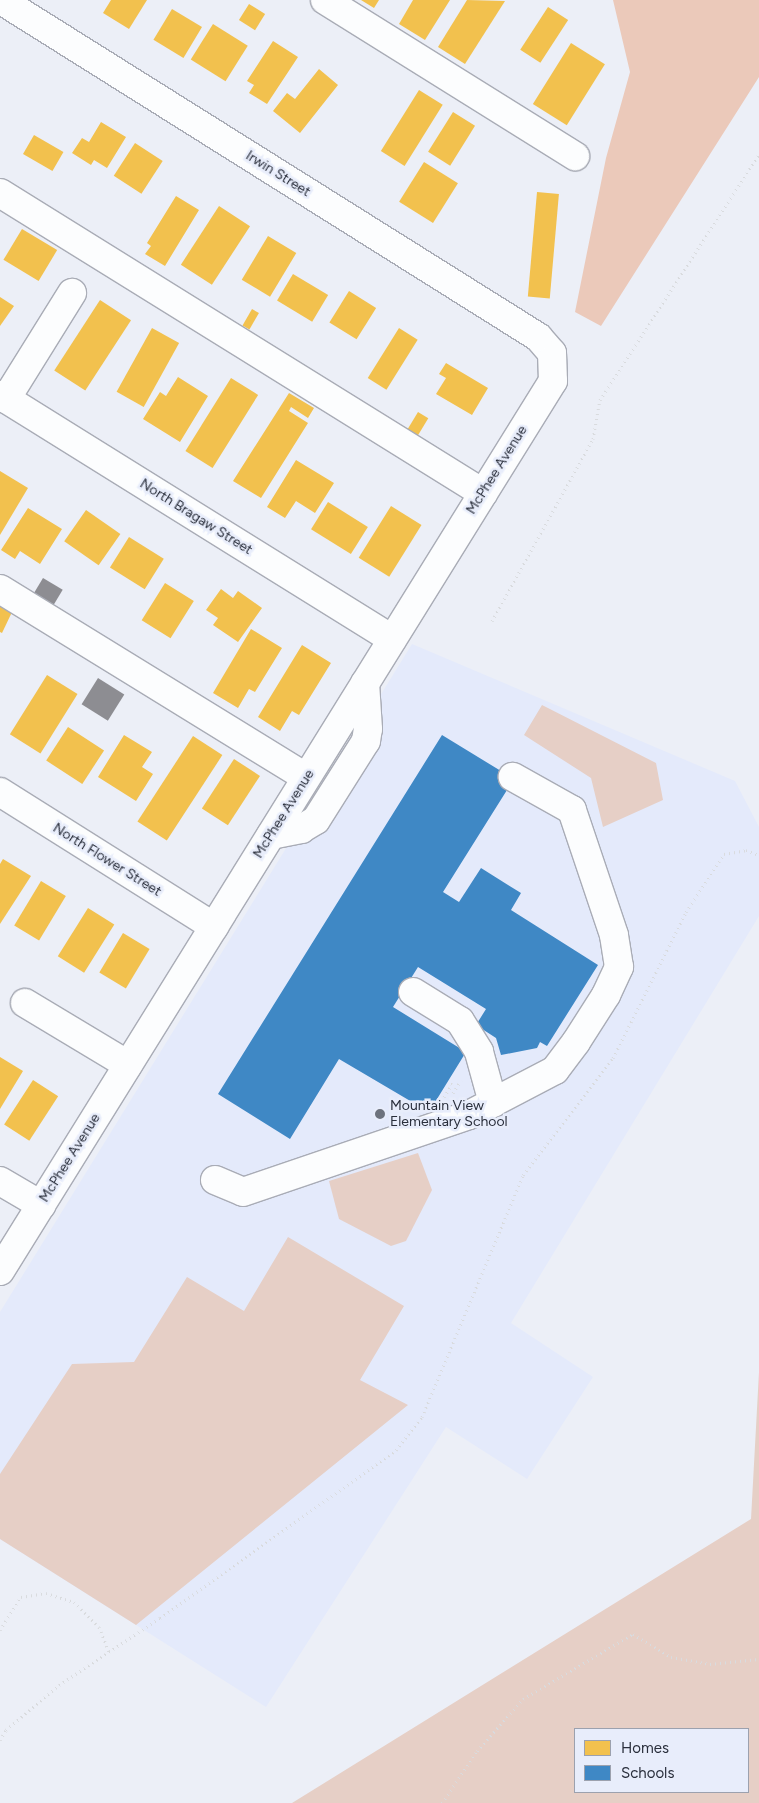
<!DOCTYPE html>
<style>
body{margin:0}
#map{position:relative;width:759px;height:1803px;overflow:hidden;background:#eceff7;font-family:Figtree,sans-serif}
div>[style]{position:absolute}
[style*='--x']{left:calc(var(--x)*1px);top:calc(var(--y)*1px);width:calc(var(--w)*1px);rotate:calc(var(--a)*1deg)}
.built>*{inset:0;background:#e4eafb}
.green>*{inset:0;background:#e6cfc6}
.forest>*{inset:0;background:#ebc9ba}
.homes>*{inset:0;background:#f2c14e;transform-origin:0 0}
.schools>*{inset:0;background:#3f88c5}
.industry>*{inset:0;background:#8d8d92;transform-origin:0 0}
.path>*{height:3px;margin-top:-1.5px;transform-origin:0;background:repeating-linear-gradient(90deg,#d9dbde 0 1px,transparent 0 5px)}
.roads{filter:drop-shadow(1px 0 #a9acb6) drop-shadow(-1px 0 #a9acb6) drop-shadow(0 1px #a9acb6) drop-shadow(0 -1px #a9acb6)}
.minor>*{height:28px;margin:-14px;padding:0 14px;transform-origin:14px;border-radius:14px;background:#fcfdfe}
.dots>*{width:14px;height:14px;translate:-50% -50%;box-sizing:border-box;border:2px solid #e8edfb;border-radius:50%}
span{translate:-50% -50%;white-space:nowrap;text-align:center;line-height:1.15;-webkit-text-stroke:5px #e8edfb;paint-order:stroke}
.street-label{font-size:14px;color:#292e3b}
.poi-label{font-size:14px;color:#292e3b}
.left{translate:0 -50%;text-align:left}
.legend{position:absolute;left:574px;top:1728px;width:175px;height:65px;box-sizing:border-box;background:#e8edfb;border:1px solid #9ca1ae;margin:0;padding:6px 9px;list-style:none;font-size:15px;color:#292e3b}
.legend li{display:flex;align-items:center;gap:10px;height:25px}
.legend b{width:25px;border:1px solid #9ca1ae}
</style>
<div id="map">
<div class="built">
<div style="clip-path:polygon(412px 644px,735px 781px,759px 827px,759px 916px,511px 1323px,593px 1377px,527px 1479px,446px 1427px,266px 1707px,0 1539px,0 1312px)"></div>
</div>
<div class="green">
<div style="clip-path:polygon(542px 705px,656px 763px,663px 800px,603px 827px,591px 778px,524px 735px)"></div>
<div style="clip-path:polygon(418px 1153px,432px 1190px,406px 1241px,391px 1246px,339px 1219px,329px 1181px)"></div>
<div style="clip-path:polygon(288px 1237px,404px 1306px,360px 1380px,408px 1405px,136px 1625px,0 1539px,0 1474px,72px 1364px,134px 1362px,187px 1277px,244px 1311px)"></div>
<div style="clip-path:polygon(evenodd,759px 1372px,759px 1803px,292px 1803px,751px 1519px,759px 1372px,575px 1729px,748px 1729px,748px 1792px,575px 1792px,575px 1729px)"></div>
</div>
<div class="forest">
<div style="clip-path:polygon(613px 0,759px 0,759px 77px,601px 326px,575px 312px,606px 158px,630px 72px)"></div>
</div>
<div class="homes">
<div style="clip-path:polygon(111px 0,147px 0,129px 29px,103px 13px)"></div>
<div style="clip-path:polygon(361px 0,379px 0,374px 8px)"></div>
<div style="clip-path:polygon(413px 0,450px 0,425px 40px,399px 24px)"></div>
<div style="clip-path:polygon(467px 0,505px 1px,465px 64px,438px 47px)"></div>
<div style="left:249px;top:4px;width:19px;height:19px;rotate:32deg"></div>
<div style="left:548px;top:7px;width:24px;height:51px;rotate:33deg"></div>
<div style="left:172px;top:9px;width:35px;height:36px;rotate:31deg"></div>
<div style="left:213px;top:24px;width:41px;height:42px;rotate:32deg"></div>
<div style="clip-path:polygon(273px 41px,298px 57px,267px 104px,249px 93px,254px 85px,247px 81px)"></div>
<div style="left:571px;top:43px;width:40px;height:72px;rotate:32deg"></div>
<div style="clip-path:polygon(319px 69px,338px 85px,300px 133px,273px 111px,287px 93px,295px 99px)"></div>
<div style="left:419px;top:90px;width:28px;height:72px;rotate:32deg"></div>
<div style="left:453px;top:112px;width:26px;height:47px;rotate:32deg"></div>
<div style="clip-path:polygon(101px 122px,126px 137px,107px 168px,94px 160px,91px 165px,72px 153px,82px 138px,89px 142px)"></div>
<div style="left:34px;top:135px;width:34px;height:22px;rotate:30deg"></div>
<div style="left:135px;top:143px;width:33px;height:39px;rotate:33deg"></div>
<div style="left:424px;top:162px;width:40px;height:47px;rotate:32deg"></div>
<div style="left:537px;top:192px;width:22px;height:105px;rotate:5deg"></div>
<div style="clip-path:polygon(176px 196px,199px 210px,165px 266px,145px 254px,151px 246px,147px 243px)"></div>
<div style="left:219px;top:206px;width:37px;height:70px;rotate:33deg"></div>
<div style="left:22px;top:229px;width:41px;height:36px;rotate:31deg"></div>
<div style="left:268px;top:236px;width:33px;height:51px;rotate:31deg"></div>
<div style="left:293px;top:274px;width:41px;height:31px;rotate:31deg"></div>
<div style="left:349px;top:291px;width:32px;height:37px;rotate:32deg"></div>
<div style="clip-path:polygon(0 297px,14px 306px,0 326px)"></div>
<div style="left:100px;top:300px;width:37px;height:84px;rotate:33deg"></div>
<div style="left:252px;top:309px;width:8px;height:19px;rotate:30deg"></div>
<div style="left:152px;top:328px;width:31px;height:73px;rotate:29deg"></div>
<div style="left:399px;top:328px;width:22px;height:59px;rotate:32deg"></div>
<div style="clip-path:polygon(446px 363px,488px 388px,472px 415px,436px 394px,446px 378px,439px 374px)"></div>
<div style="clip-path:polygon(178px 377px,208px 396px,180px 442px,143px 419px,160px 392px,166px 396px)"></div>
<div style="left:231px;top:378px;width:32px;height:86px;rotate:32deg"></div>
<div style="clip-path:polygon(289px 393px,314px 408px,308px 418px,291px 407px,289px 411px,308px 423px,261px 498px,233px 481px)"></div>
<div style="left:418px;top:412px;width:12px;height:22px;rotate:31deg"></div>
<div style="clip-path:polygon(296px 460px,334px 483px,315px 513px,296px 501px,285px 518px,267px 507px)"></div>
<div style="clip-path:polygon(0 471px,28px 488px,0 535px)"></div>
<div style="left:328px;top:502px;width:47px;height:32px;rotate:32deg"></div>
<div style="left:391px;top:506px;width:36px;height:61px;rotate:32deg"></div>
<div style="clip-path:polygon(28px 508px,62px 529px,40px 564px,20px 551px,15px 559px,1px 550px)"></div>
<div style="left:86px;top:510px;width:42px;height:38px;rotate:35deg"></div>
<div style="left:129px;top:537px;width:41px;height:36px;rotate:32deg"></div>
<div style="left:165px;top:583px;width:34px;height:44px;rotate:32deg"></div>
<div style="clip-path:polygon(221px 589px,233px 598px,238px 591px,262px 608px,238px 642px,213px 625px,218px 618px,206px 610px)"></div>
<div style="clip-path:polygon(0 603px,13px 610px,2px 633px,0 632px)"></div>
<div style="clip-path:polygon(251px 629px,282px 648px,255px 692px,249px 689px,238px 708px,213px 693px)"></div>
<div style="clip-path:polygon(302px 645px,331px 663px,299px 715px,292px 711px,280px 731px,258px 717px)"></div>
<div style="left:47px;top:675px;width:36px;height:70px;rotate:32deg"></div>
<div style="left:68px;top:727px;width:43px;height:40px;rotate:33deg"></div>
<div style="clip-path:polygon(124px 735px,152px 752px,142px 767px,153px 774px,136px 801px,98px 777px)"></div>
<div style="left:193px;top:736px;width:35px;height:102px;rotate:33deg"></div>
<div style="left:234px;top:759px;width:31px;height:59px;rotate:33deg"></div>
<div style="clip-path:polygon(3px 859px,31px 876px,0 924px,0 864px)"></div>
<div style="left:41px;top:881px;width:29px;height:52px;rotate:31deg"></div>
<div style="left:88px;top:908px;width:31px;height:57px;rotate:32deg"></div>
<div style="left:123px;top:933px;width:31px;height:46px;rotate:31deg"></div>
<div style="clip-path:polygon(0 1057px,23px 1071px,0 1109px)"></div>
<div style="left:33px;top:1080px;width:30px;height:53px;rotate:33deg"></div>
</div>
<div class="schools">
<div style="clip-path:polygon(442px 735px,514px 779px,443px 892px,459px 902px,481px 868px,521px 893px,511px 910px,598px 965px,547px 1046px,540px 1042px,537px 1048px,501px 1055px,496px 1038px,476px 1025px,486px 1009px,418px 967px,393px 1007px,466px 1052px,429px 1112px,339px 1059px,290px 1139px,218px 1094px)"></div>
</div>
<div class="industry">
<div style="left:43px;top:578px;width:23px;height:21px;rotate:31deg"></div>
<div style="left:98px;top:678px;width:31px;height:31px;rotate:32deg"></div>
</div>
<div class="path">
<div style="--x:492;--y:621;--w:208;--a:-61"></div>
<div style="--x:593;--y:439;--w:40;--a:-80"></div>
<div style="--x:600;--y:400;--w:293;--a:-57.1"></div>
<div style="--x:453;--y:1093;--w:15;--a:-58"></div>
<div style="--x:444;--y:1097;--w:15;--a:-58"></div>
<div style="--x:452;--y:1084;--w:4;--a:-153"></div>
<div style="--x:0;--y:1630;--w:39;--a:-58"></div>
<div style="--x:21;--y:1597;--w:25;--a:-9"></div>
<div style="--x:46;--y:1593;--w:29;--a:18"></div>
<div style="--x:74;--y:1602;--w:35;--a:45"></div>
<div style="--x:99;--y:1627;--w:27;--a:68"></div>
<div style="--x:0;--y:1740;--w:12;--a:-59"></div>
<div style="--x:6;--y:1730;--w:70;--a:-40.3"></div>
<div style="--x:59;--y:1685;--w:121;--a:-33.6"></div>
<div style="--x:160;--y:1618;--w:290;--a:-35.4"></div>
<div style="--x:396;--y:1450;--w:42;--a:-51.8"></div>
<div style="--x:422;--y:1417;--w:262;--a:-67.3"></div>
<div style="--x:523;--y:1175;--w:148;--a:-52.4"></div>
<div style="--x:613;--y:1058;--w:163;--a:-63.4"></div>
<div style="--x:686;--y:912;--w:69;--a:-56.8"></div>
<div style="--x:724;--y:854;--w:22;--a:-10"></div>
<div style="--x:746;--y:850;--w:14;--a:21"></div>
<div style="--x:442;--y:1803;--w:63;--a:-56.1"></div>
<div style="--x:477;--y:1751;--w:69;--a:-48.5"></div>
<div style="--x:523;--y:1699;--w:128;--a:-30.6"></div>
<div style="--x:633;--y:1634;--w:44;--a:31.2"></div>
<div style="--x:671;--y:1657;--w:40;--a:10"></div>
<div style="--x:710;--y:1664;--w:49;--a:-5.8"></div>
</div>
<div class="roads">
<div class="minor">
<div style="--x:325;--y:0;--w:295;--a:32"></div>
<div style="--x:0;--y:193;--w:569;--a:31.85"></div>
<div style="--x:0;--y:395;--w:462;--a:31.9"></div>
<div style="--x:6;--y:399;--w:125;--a:-58.1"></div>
<div style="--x:0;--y:589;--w:359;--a:31.6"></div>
<div style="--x:0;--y:792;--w:253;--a:32.2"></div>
<div style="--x:271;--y:835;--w:31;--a:-11"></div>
<div style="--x:301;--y:829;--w:17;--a:-31"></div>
<div style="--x:316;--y:820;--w:93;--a:-57.7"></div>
<div style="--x:366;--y:741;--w:12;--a:-81"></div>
<div style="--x:368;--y:729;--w:46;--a:-93.7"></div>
<div style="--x:413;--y:992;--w:55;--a:31.7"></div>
<div style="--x:460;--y:1021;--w:36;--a:58"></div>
<div style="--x:479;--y:1052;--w:53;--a:74.6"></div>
<div style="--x:25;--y:1003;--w:120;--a:31"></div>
<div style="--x:215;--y:1180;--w:30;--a:23"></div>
<div style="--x:243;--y:1192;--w:239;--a:-18.8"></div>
<div style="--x:469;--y:1115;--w:97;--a:-27.6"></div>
<div style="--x:555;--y:1070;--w:35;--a:-53"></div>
<div style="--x:576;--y:1042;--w:56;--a:-57.4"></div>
<div style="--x:606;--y:995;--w:31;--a:-65"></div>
<div style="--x:619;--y:967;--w:32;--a:-99"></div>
<div style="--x:614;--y:935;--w:132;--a:-108.6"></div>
<div style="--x:572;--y:810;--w:68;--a:-150.8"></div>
<div style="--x:0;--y:1181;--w:48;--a:30.3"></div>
<div style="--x:0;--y:1271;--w:1048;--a:-58.15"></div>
<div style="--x:553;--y:381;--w:28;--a:-92"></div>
<div style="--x:552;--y:353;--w:21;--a:-131"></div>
<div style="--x:538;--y:337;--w:634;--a:-147.89"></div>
</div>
</div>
<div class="dots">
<div style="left:380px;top:1114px;background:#6d727d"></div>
</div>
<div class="street-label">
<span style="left:278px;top:174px;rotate:32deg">Irwin Street</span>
<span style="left:497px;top:470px;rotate:-58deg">McPhee Avenue</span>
<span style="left:196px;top:517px;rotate:32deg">North Bragaw Street</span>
<span style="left:284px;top:814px;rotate:-58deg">McPhee Avenue</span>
<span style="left:107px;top:860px;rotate:32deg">North Flower Street</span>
<span style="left:70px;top:1158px;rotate:-58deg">McPhee Avenue</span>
</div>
<div class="poi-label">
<span class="left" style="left:390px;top:1114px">Mountain View<br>Elementary School</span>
</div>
<ul class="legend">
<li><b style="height:14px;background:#f2c14e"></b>Homes</li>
<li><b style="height:14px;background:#3f88c5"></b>Schools</li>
</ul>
</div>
